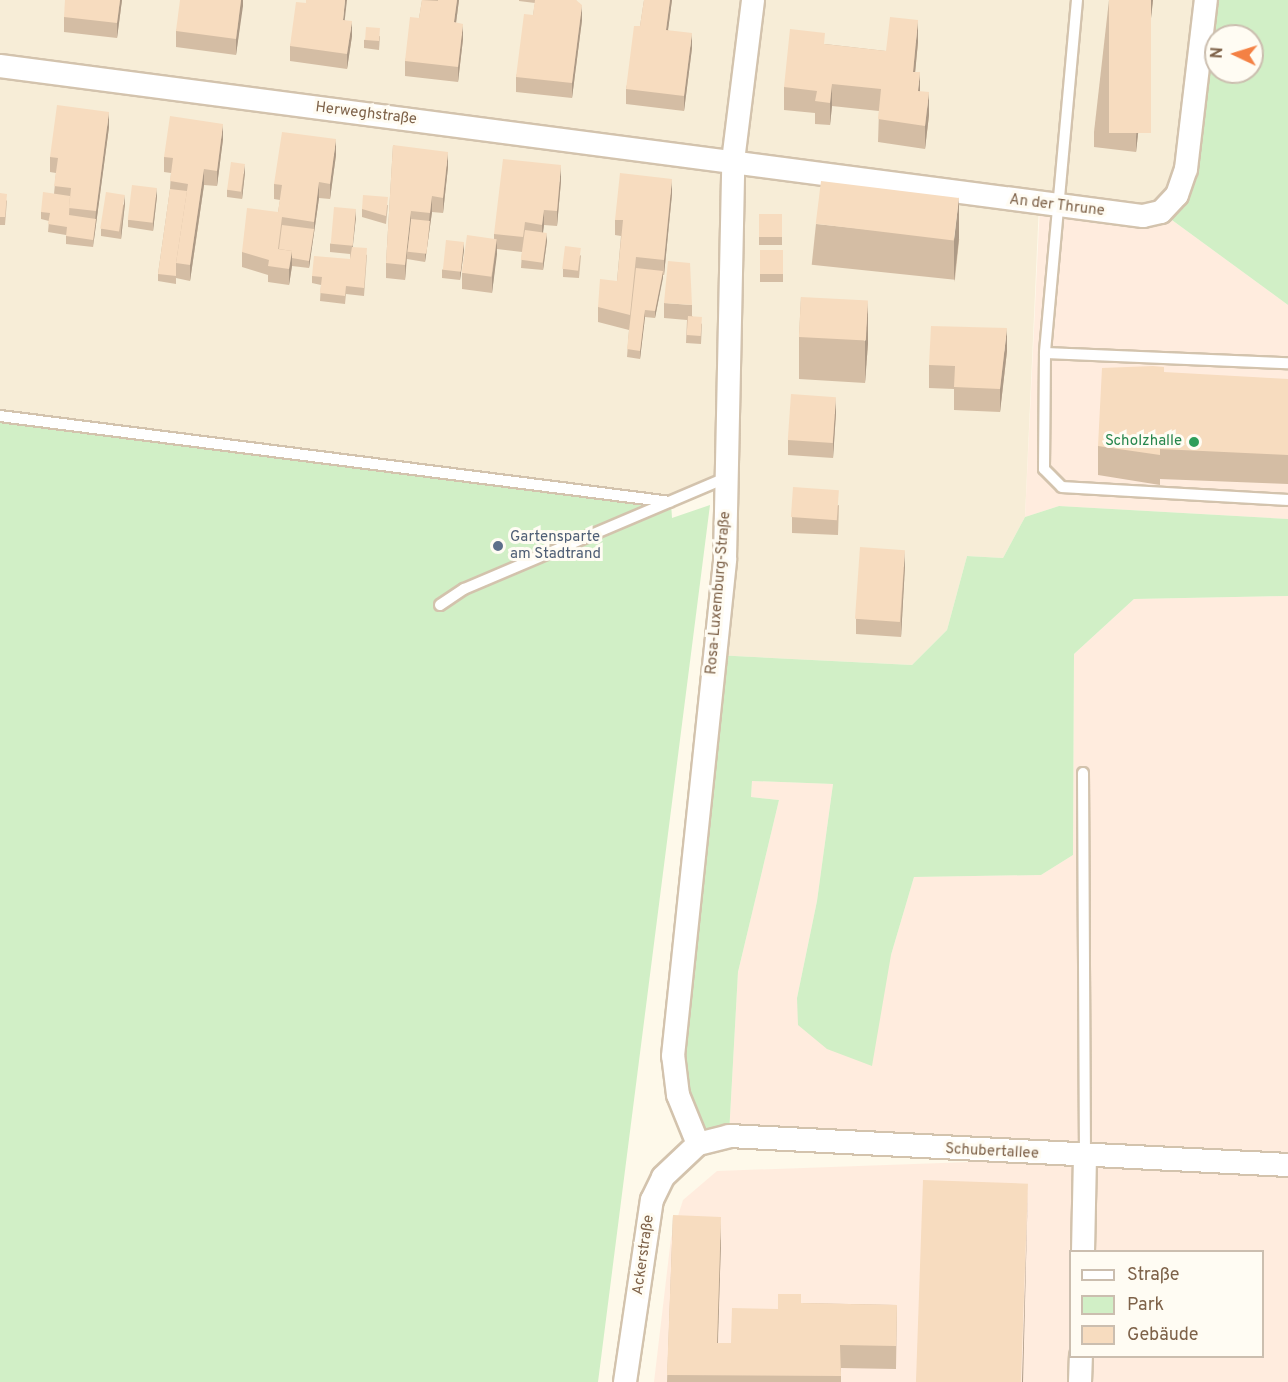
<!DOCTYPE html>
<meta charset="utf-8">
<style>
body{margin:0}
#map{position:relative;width:1288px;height:1382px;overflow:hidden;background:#fef9ea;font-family:Overpass,sans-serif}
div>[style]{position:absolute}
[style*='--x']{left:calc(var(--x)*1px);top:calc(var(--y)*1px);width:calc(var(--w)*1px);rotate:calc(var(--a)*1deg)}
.residential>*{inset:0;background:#f7edd7}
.commercial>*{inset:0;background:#ffecde}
.green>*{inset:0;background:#d1efc6}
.roads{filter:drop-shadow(2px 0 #d3c3ad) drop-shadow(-2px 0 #d3c3ad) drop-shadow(0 2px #d3c3ad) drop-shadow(0 -2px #d3c3ad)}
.service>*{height:10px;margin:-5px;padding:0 5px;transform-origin:5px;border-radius:5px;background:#fff}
.minor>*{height:22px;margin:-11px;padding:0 11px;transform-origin:11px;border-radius:11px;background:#fff}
.wall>*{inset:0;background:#d4bda4;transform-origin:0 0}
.shaded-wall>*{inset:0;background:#ad9a86}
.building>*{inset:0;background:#f7dcbf;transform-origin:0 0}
.dots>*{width:16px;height:16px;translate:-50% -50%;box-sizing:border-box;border:3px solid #fffcf3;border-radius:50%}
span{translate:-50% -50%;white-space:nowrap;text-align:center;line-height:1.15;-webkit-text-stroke:6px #fffcf3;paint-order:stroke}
.street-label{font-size:15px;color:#7e6249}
.leisure-label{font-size:15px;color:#27864d}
.right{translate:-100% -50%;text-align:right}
.service-label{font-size:15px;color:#4e5e75}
.left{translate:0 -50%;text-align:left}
.legend{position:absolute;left:1069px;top:1250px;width:195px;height:108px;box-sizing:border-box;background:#fffcf3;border:2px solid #cbbeaf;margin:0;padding:8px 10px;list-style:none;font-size:18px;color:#7e6249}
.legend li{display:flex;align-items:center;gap:12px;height:30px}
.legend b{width:30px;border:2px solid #cbbeaf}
.north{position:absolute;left:1204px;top:24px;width:60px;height:60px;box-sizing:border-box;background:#fffcf3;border:2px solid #cbbeaf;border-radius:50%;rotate:274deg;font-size:16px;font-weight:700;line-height:24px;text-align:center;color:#7e6249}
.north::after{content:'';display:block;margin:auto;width:21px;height:27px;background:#f48144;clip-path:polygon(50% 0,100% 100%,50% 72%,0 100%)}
</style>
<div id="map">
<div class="residential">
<div style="clip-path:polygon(0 0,1206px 0,1186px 169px,1161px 212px,1039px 204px,1025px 517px,1003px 558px,967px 556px,947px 630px,912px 665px,715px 655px,728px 477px,670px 502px,0 416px)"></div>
</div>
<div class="commercial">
<div style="clip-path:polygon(1040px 204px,1161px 212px,1288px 305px,1288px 519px,1059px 506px,1025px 517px)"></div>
<div style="clip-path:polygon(evenodd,1288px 596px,1288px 1382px,654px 1382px,671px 1238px,683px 1200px,717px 1171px,1085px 1158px,729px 1135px,738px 972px,779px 800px,751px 797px,752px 781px,833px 784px,817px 901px,797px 998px,891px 955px,914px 877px,1041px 875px,1073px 855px,1074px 654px,1134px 599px,1288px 596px,1070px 1252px,1262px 1252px,1262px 1356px,1070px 1356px,1070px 1252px)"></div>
</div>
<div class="green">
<div style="clip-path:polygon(evenodd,1207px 0,1288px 0,1288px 305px,1161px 212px,1177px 195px,1207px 0,1216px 36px,1252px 36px,1252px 72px,1216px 72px,1216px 36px)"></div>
<div style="clip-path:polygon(0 417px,671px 502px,672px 518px,710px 505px,598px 1382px,0 1382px)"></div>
<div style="clip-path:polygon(1059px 506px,1288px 519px,1288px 596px,1134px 599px,1074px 654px,1073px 855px,1041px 875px,914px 877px,891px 955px,872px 1066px,827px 1049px,798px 1025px,797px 998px,817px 901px,833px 784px,752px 781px,751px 797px,779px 800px,738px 972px,729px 1135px,698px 1144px,678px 1093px,715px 655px,912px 665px,947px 630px,967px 556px,1003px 558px,1025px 517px)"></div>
</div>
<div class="roads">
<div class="service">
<div style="--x:1077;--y:0;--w:354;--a:95.2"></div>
<div style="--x:1045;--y:353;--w:116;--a:90.5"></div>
<div style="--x:1044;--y:469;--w:25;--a:45"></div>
<div style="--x:1062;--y:487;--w:226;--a:3.3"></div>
<div style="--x:1045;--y:353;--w:243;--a:2.4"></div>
<div style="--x:0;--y:416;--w:675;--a:7.31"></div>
<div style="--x:440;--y:605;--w:29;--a:-34"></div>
<div style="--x:464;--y:589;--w:287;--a:-23"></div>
<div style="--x:1083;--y:773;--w:384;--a:89.7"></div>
</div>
<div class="minor">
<div style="--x:0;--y:66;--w:1153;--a:7.48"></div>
<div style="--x:1143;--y:216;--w:18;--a:-13"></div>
<div style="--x:1161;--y:212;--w:23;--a:-47"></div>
<div style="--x:1177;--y:195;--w:28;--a:-71"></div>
<div style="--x:1186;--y:169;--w:170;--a:-83.3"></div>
<div style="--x:698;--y:1144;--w:53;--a:-112.2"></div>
<div style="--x:678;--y:1095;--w:39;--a:-97"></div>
<div style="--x:673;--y:1056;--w:500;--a:-84"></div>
<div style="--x:725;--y:559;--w:398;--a:-88.8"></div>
<div style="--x:733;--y:161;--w:162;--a:-82.9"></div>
<div style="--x:1083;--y:1252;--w:95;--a:-88.8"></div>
<div style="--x:625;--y:1382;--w:184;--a:-81.6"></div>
<div style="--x:652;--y:1200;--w:25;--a:-64"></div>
<div style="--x:663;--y:1177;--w:48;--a:-43.3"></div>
<div style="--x:698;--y:1144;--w:32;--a:-14"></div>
<div style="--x:729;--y:1136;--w:560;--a:2.97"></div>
<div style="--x:1080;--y:1382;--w:26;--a:-88"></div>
</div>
</div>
<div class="wall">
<div style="clip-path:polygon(122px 0,117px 38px,64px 32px,64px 17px)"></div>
<div style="clip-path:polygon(243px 0,236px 55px,176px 47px,176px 31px,189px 1px)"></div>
<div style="clip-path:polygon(422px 0,459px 0,456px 23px,463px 39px,458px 82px,405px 76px,405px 61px,419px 18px)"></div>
<div style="clip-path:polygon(519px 0,576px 0,582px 20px,572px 98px,516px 92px,516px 77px,533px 15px,535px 3px,519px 1px)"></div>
<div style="clip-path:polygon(644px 0,672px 0,668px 30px,692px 48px,684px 111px,626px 104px,626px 89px,640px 26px)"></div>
<div style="clip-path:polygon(1109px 0,1153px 0,1136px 152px,1094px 147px,1094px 132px)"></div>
<div style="clip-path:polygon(306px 3px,345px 20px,352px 36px,347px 69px,290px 61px,290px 46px)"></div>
<div style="clip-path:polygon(380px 36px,379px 50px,364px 48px,364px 40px)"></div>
<div style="clip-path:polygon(918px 42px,915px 72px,920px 92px,929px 115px,925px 149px,878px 142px,879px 111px,832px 106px,830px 125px,815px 124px,815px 113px,784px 110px,784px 87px,825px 44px,886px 51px)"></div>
<div style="clip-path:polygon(109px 127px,93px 247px,66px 244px,66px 235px,48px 232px,49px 221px,41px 219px,41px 212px,54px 194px,56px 173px,50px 172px,50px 157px)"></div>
<div style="clip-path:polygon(223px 139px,217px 186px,204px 185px,190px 281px,176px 278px,176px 284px,158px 281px,158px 274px,170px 189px,171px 173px,164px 172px,164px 157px)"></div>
<div style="clip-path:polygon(393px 145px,448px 167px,443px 213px,432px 212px,425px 262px,407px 259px,405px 280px,386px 278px,386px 263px)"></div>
<div style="clip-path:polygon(336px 155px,330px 199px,319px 198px,309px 268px,292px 266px,289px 285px,268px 282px,268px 275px,242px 267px,242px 252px,278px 212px,280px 200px,274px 199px,274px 184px)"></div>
<div style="clip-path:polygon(245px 172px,242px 199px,227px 197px,227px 190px)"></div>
<div style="clip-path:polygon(561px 181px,557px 226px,544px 225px,543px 232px,547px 241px,543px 270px,521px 268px,522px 252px,497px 249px,492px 293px,462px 289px,462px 273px,494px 239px,494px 234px)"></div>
<div style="clip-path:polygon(0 193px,7px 201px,5px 225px,0 225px)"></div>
<div style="clip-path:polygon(672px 194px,664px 275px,663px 275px,655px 318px,645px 317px,640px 359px,627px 357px,629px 330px,598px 322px,598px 307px,617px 281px,621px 236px,615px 235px,615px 220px)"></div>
<div style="clip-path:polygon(157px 196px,153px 231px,128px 227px,128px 220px)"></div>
<div style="clip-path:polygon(125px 203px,121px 239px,101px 236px,101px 229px)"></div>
<div style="clip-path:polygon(388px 205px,386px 224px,362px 217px,362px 209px)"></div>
<div style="left:759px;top:214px;width:23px;height:31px"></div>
<div style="clip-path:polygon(356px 217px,352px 247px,367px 255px,364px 296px,346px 294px,345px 304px,320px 301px,321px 285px,312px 283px,312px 276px,350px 259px,350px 254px,330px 252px,330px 244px)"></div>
<div style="left:816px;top:224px;width:144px;height:41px;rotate:6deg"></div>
<div style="clip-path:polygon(464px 250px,460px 280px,442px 278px,442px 270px)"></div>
<div style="left:760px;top:250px;width:23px;height:32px"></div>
<div style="clip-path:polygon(581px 255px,579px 278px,563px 277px,563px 269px)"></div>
<div style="clip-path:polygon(801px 297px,868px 343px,865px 383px,799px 379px,799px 337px)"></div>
<div style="clip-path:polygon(664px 303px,692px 305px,692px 316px,702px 324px,701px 344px,686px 343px,687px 320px,664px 318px)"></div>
<div style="clip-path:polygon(1007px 351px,1000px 412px,954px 410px,954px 389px,929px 388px,929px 365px)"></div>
<div style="clip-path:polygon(1288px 379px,1288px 484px,1160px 479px,1160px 485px,1098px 475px,1098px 446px)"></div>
<div style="clip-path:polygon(836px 413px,833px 458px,788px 455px,788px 440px)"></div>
<div style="clip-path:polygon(839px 505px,838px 535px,792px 533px,792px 517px)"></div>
<div style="clip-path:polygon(905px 565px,901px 637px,856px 634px,856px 619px)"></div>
<div style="clip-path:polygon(673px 1215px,721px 1240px,718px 1343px,731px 1343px,778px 1309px,801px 1303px,897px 1305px,896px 1369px,841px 1368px,841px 1382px,667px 1382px)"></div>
</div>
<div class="shaded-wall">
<div style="clip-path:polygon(120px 0,122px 0,117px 38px,117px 23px)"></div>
<div style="clip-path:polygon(241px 0,243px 0,243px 6px,236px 55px,236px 39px)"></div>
<div style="clip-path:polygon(345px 0,347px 0,343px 35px,343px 20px)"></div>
<div style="clip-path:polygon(457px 0,459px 0,454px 38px,454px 22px)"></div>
<div style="clip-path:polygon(670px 0,672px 0,666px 45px,666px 30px)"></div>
<div style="clip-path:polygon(1151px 0,1153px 0,1136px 152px,1136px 137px)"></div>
<div style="clip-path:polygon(582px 5px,582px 20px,572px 98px,572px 83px)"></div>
<div style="clip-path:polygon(918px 20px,918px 42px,913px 95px,913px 72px)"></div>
<div style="clip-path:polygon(352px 21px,352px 36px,347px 69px,347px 54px)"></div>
<div style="clip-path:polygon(463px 24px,463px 39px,458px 82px,458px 67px)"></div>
<div style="clip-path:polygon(692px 33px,692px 48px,684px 111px,684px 96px)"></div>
<div style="clip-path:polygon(920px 72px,920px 95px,918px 91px)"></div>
<div style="clip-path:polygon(832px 84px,832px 106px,830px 125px,830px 103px)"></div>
<div style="clip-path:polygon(929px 92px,929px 115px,925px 149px,925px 126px)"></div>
<div style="clip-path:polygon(109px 112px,109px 127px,93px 247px,96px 211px)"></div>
<div style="clip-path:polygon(223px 124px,223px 139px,217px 186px,217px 171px)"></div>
<div style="clip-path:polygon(336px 139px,336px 155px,330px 199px,330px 184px)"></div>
<div style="clip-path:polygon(448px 152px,448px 167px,443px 213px,443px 198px)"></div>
<div style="clip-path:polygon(245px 164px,245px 172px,242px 199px,242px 192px)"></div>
<div style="clip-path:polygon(561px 165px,561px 181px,557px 226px,557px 211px)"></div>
<div style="clip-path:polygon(204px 169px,204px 185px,190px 281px,190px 265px)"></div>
<div style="clip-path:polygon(672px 179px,672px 194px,664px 275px,664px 260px)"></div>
<div style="clip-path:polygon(319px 182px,319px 198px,309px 268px,309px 261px,314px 229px,314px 222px)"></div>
<div style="clip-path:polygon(157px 188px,157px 196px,153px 231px,153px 223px)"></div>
<div style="clip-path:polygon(125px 195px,125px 203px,121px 239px,121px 231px)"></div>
<div style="clip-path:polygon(432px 196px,432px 212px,425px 262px,425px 254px)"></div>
<div style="clip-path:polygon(959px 197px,959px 238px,954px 282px,954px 241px)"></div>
<div style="clip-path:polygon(356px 209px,356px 217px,352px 254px,352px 247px)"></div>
<div style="clip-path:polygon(544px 210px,544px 225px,542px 240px,542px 225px)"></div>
<div style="clip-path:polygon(411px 211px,411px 226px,407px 252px,405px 280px,405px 265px)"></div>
<div style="clip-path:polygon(547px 233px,547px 241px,543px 270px,543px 263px)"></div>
<div style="clip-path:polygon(497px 239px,497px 254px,492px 293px,492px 277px)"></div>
<div style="clip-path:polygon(464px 242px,464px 250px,460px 280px,460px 272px)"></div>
<div style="clip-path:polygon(292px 251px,292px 266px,289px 285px,289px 269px)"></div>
<div style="clip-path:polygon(663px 271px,663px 278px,655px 318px,655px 311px)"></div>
<div style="clip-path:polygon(868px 301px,868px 343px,865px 383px,865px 341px)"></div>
<div style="clip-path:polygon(645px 310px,645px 317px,640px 359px,640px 351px)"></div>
<div style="clip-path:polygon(1007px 328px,1007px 351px,1000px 412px,1000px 389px)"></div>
<div style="clip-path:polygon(836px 397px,836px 413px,833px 458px,833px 442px)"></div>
<div style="clip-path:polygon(905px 550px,905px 565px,901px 637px,901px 621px)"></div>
<div style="clip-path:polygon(1028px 1183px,1023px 1382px,1022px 1382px)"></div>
<div style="clip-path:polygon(721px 1217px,721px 1240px,717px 1365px,717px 1343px)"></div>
</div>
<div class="building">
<div style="clip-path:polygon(65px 0,120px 0,117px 23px,64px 17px)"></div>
<div style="clip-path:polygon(180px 0,241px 0,236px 39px,176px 31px)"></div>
<div style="clip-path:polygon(306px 0,345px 0,343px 20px,352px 21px,347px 54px,290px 46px,296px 2px,306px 3px)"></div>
<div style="clip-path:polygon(422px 0,438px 1px,438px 0,457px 0,454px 22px,463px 24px,458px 67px,405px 61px,410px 17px,419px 18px)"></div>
<div style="clip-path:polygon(535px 0,576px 0,582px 5px,572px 83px,516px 77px,524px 14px,533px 15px)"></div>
<div style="clip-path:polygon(644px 0,670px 0,666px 30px,692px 33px,684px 96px,626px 89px,634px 26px,640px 26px)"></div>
<div style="left:1109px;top:0;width:42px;height:133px"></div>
<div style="clip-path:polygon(890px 17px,918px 20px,913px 72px,920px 72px,918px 91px,929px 92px,925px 126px,878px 119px,881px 89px,832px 84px,830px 103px,815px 101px,817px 91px,784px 87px,790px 29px,825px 33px,824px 44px,886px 51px)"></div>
<div style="left:366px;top:27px;width:14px;height:13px;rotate:4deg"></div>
<div style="clip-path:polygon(57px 105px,109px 112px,96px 211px,69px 208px,71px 188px,54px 186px,58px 158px,50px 157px)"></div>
<div style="clip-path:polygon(170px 116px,223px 124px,217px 171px,204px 169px,190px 265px,176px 263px,188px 184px,170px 181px,173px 158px,164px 157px)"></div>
<div style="clip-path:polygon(282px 132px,336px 139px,330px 184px,319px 182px,314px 222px,282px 217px,278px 249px,292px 251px,289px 269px,268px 266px,269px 260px,242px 252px,247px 208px,278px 212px,282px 185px,274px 184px)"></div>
<div style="clip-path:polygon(393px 145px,448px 152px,443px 198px,432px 196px,430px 213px,411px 211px,405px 265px,386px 263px)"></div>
<div style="clip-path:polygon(503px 159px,561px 165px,557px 211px,544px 210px,542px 225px,525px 222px,523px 237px,494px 234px)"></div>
<div style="left:231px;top:162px;width:14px;height:28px;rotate:8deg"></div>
<div style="clip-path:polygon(620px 173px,672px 179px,664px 260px,636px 257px,630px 315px,598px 307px,600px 279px,617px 281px,623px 220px,615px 220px)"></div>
<div style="left:821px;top:181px;width:139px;height:43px;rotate:7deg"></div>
<div style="left:132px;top:185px;width:25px;height:35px;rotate:7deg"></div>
<div style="clip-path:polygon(170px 189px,187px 191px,176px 263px,176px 276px,158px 274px)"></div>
<div style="clip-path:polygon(43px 192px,70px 196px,69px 215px,96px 219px,93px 240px,66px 236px,67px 227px,48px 224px,50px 213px,41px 212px)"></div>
<div style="left:106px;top:192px;width:19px;height:37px;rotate:9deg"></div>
<div style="clip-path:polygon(0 193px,7px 194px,5px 217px,0 217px)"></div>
<div style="clip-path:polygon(363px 195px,388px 197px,386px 216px,362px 209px)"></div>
<div style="left:334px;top:207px;width:22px;height:37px;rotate:5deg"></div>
<div style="left:759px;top:214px;width:23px;height:23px"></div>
<div style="left:411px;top:219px;width:19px;height:33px;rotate:6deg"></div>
<div style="clip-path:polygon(282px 225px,314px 229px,309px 261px,292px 258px,292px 251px,279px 249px)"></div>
<div style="left:525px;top:230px;width:22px;height:30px;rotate:8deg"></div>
<div style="left:467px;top:235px;width:30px;height:38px;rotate:8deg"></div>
<div style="left:446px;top:240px;width:18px;height:30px;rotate:6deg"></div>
<div style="left:565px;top:246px;width:16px;height:23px;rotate:7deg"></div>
<div style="clip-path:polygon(352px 247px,367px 248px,364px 288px,346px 286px,345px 296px,320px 293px,322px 277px,312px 276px,314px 256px,350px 259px)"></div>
<div style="left:760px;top:250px;width:23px;height:24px"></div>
<div style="clip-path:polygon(668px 261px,690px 263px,692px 305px,664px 303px)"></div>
<div style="clip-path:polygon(636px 268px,663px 271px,655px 311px,645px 310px,640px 351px,627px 349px)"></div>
<div style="left:801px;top:297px;width:67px;height:40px;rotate:3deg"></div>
<div style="left:688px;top:316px;width:14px;height:19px;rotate:4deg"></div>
<div style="clip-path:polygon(931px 326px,1007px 328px,1000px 389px,954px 387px,955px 366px,929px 365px)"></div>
<div style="clip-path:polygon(1153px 366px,1164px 367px,1164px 372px,1288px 379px,1288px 455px,1160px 449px,1160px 455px,1098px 446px,1102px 368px)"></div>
<div style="left:791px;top:394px;width:45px;height:46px;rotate:4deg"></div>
<div style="left:793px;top:487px;width:46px;height:30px;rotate:4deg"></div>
<div style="left:860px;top:547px;width:45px;height:72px;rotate:4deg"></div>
<div style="left:923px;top:1180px;width:105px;height:202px;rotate:2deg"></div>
<div style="clip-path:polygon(673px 1215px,721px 1217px,717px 1343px,731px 1343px,732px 1308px,778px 1309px,778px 1294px,801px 1294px,801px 1303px,897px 1305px,896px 1346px,840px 1345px,841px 1376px,667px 1375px)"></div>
</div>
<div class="dots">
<div style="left:1194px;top:442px;background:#2e9e5b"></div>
<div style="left:498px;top:546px;background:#5c6f8a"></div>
</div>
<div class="street-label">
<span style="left:366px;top:114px;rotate:7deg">Herweghstraße</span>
<span style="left:1057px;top:206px;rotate:7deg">An der Thrune</span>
<span style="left:719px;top:593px;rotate:-85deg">Rosa-Luxemburg-Straße</span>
<span style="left:992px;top:1152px;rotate:3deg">Schubertallee</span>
<span style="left:644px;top:1255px;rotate:-82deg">Ackerstraße</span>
</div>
<div class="leisure-label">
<span class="right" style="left:1182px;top:442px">Scholzhalle</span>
</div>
<div class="service-label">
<span class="left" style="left:510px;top:546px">Gartensparte<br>am Stadtrand</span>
</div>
<ul class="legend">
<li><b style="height:8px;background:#fff"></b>Straße</li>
<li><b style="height:16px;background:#d1efc6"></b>Park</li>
<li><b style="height:16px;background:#f7dcbf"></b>Gebäude</li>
</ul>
<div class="north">N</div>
</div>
